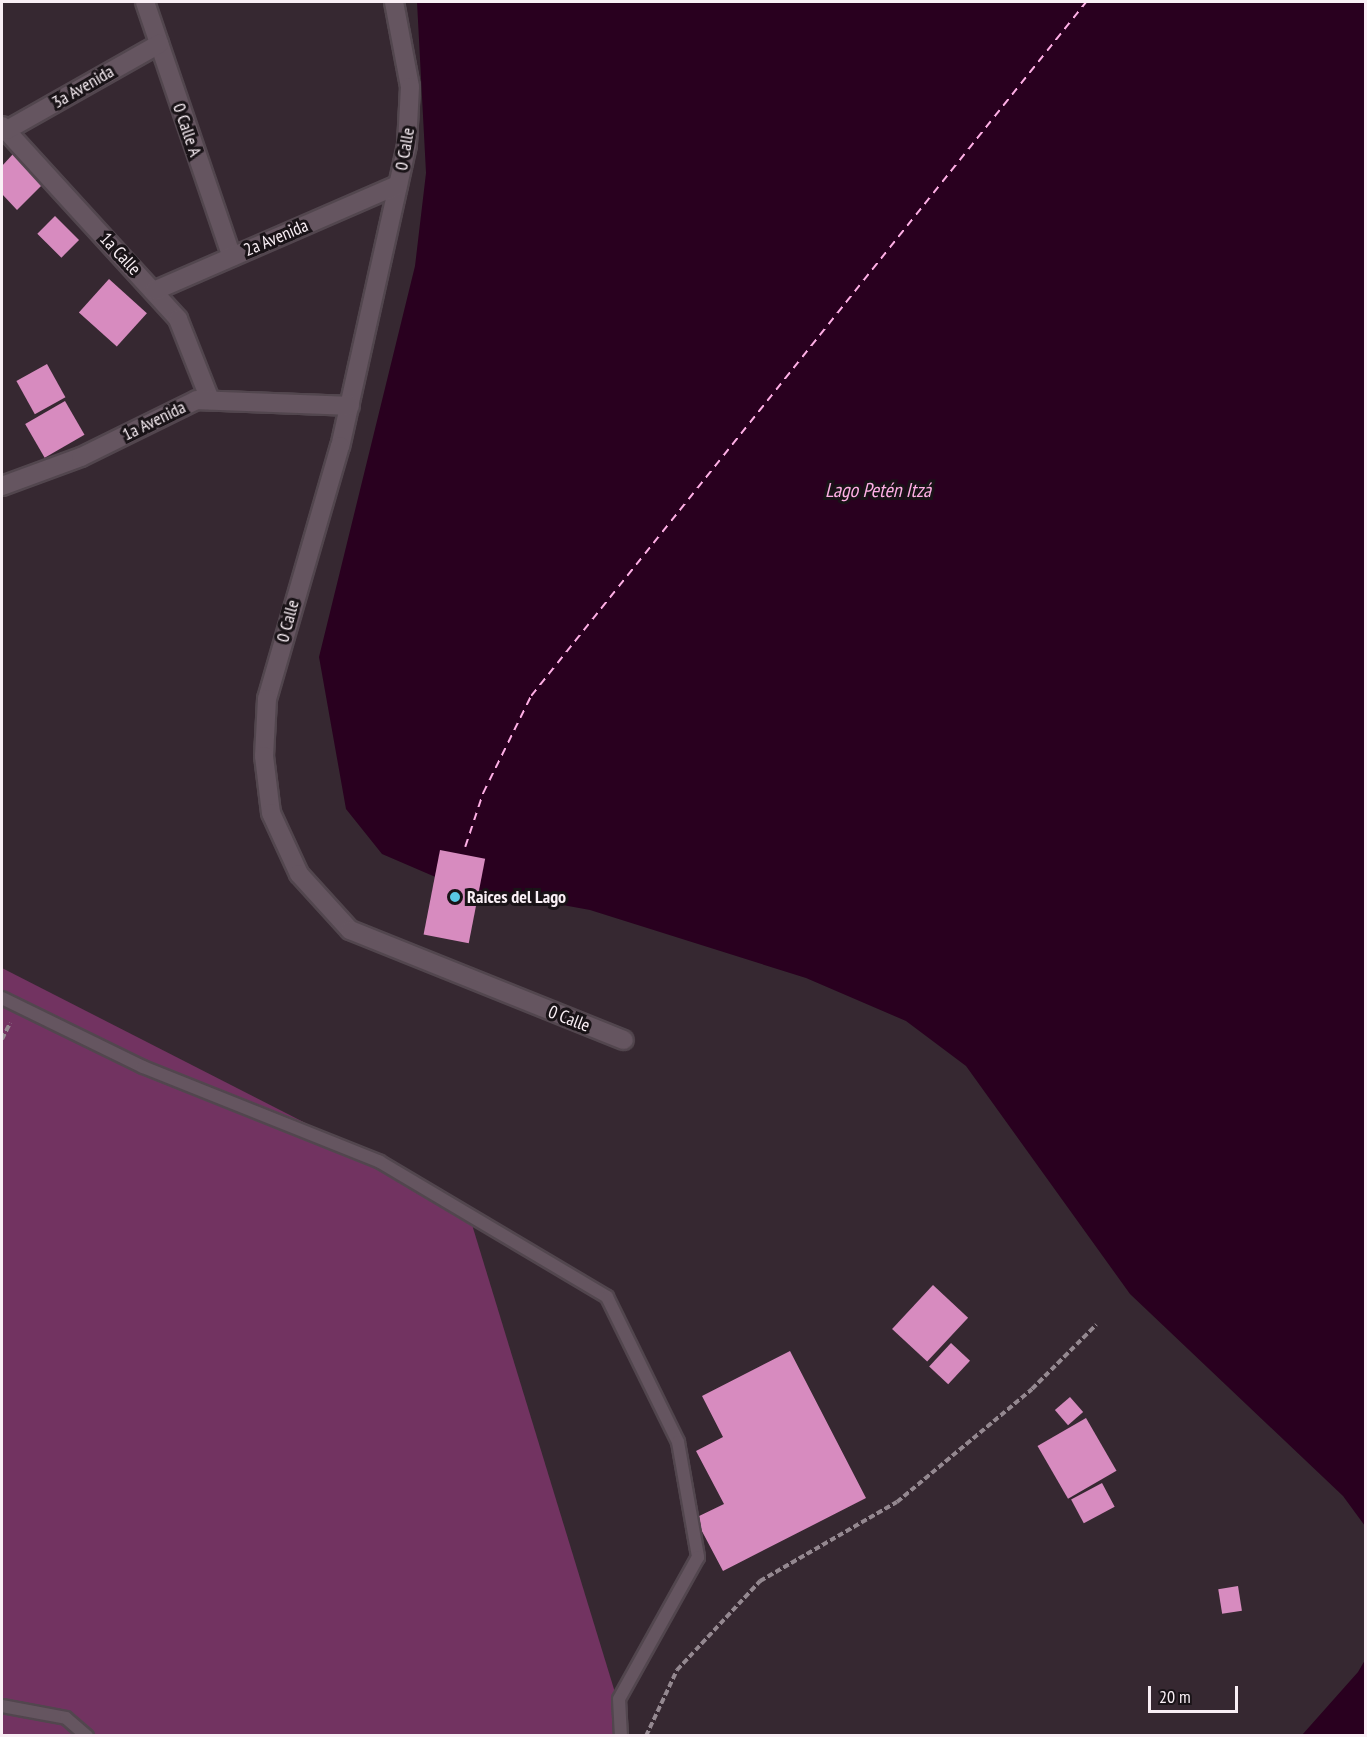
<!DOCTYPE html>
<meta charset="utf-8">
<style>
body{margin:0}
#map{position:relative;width:1367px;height:1737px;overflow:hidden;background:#362831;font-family:"PT Sans Narrow",sans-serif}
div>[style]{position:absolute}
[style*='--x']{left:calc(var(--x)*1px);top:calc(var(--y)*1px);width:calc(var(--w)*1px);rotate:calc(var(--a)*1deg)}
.green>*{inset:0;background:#723361}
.water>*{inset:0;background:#29001f}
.ferry>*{height:1.5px;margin-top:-0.75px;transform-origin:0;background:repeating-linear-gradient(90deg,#feafe5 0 8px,transparent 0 14px)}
.building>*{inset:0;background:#d78bbf;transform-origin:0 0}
.path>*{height:4px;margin-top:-2px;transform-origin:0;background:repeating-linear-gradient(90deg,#948890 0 6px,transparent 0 9px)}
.roads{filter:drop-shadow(2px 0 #52464e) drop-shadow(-2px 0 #52464e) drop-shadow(0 2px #52464e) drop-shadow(0 -2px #52464e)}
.lane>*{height:12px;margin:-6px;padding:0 6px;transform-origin:6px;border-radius:6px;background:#655560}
.street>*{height:18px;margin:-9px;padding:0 9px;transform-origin:9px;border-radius:9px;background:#655560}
.dots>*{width:16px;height:16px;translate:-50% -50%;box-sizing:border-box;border:3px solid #191317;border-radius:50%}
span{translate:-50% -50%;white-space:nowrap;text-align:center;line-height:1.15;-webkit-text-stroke:6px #191317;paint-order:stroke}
.street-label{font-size:18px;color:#f9eff5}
.poi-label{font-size:18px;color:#f9eff5;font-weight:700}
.left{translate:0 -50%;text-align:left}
.water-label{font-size:20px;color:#feafe5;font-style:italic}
.frame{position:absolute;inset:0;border:3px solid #f9eff5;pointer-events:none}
.scale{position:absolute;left:1148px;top:1686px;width:90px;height:27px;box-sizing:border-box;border:3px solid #f9eff5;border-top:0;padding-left:8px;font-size:18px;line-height:21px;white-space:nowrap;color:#f9eff5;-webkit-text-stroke:4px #191317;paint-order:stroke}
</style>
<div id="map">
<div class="green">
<div style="clip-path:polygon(2px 968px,466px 1205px,628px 1735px,2px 1735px)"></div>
</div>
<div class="water">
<div style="clip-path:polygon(417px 2px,1365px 2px,1365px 1526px,1343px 1496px,1130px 1294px,966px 1066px,906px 1021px,806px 978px,590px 910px,454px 885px,382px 854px,346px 809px,319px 657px,415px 266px,426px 173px)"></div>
<div style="clip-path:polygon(1365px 1660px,1365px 1735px,1302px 1735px,1358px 1672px)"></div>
</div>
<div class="ferry">
<div style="--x:465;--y:847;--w:57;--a:-71.6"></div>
<div style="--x:483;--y:793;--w:108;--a:-63.7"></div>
<div style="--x:531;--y:696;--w:889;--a:-51.35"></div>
</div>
<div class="building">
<div style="clip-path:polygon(13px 154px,43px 184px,17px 210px,2px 194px,2px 166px)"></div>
<div style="left:55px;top:216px;width:34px;height:25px;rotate:45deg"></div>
<div style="left:109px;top:279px;width:51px;height:45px;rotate:42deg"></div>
<div style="left:47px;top:364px;width:38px;height:35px;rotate:61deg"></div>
<div style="left:65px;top:401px;width:39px;height:46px;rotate:60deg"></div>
<div style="left:440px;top:850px;width:46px;height:86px;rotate:11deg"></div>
<div style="left:933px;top:1285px;width:48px;height:60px;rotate:43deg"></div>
<div style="left:951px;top:1343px;width:26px;height:32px;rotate:43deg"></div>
<div style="clip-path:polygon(790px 1351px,866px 1498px,723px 1571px,695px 1518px,724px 1504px,696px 1451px,723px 1437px,702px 1396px)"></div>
<div style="left:1070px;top:1397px;width:20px;height:20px;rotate:49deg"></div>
<div style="left:1086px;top:1418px;width:61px;height:56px;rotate:60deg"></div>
<div style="left:1102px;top:1483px;width:27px;height:35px;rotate:62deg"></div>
<div style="left:1238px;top:1586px;width:25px;height:20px;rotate:81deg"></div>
</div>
<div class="path">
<div style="--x:2;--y:1039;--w:18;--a:-63"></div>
<div style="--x:646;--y:1736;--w:73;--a:-64.8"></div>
<div style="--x:677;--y:1670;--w:122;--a:-47"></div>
<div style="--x:760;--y:1581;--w:158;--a:-30"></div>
<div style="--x:897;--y:1502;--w:176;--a:-39.9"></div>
<div style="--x:1032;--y:1389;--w:91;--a:-45"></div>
</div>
<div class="roads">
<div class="lane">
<div style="--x:2;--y:998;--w:157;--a:26.1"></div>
<div style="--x:143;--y:1067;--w:255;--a:21.8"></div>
<div style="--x:380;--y:1162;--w:264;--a:30.7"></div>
<div style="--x:607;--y:1297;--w:161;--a:63.9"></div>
<div style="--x:678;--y:1442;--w:117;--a:80.1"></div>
<div style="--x:698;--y:1557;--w:162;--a:119.1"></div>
<div style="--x:619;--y:1699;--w:37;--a:87"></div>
<div style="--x:2;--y:1706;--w:65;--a:10.6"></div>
<div style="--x:66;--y:1718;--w:28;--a:41"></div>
</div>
<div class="street">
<div style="--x:145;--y:2;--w:269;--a:71.2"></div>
<div style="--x:394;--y:2;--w:86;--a:79.3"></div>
<div style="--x:410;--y:87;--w:58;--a:93"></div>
<div style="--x:407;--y:145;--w:308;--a:102.5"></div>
<div style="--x:340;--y:446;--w:263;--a:106.1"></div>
<div style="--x:267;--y:699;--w:57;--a:93"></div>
<div style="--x:264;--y:756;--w:57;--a:83"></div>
<div style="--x:271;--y:813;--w:67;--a:65.3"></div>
<div style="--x:299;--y:874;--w:76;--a:47.7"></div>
<div style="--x:350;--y:930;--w:295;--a:21.9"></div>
<div style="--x:2;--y:126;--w:261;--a:47.6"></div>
<div style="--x:178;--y:319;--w:87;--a:68.4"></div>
<div style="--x:7;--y:130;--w:175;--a:-29.5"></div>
<div style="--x:154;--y:291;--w:266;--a:-23.5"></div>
<div style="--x:2;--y:486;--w:84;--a:-20.2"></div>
<div style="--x:81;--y:457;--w:129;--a:-26.2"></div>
<div style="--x:197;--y:400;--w:153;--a:2.2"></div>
</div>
</div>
<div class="dots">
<div style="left:455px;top:897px;background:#59c8e5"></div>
</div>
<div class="street-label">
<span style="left:83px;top:87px;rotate:-30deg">3a Avenida</span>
<span style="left:187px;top:130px;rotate:71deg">0 Calle A</span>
<span style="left:405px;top:149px;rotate:-80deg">0 Calle</span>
<span style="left:276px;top:238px;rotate:-23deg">2a Avenida</span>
<span style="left:120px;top:254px;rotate:47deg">1a Calle</span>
<span style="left:154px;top:421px;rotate:-26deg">1a Avenida</span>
<span style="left:288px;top:621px;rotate:-75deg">0 Calle</span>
<span style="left:569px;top:1019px;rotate:21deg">0 Calle</span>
</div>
<div class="poi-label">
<span class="left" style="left:467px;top:897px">Raices del Lago</span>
</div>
<div class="water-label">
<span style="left:878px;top:490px">Lago Petén Itzá</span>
</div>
<div class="frame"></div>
<div class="scale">20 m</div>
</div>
